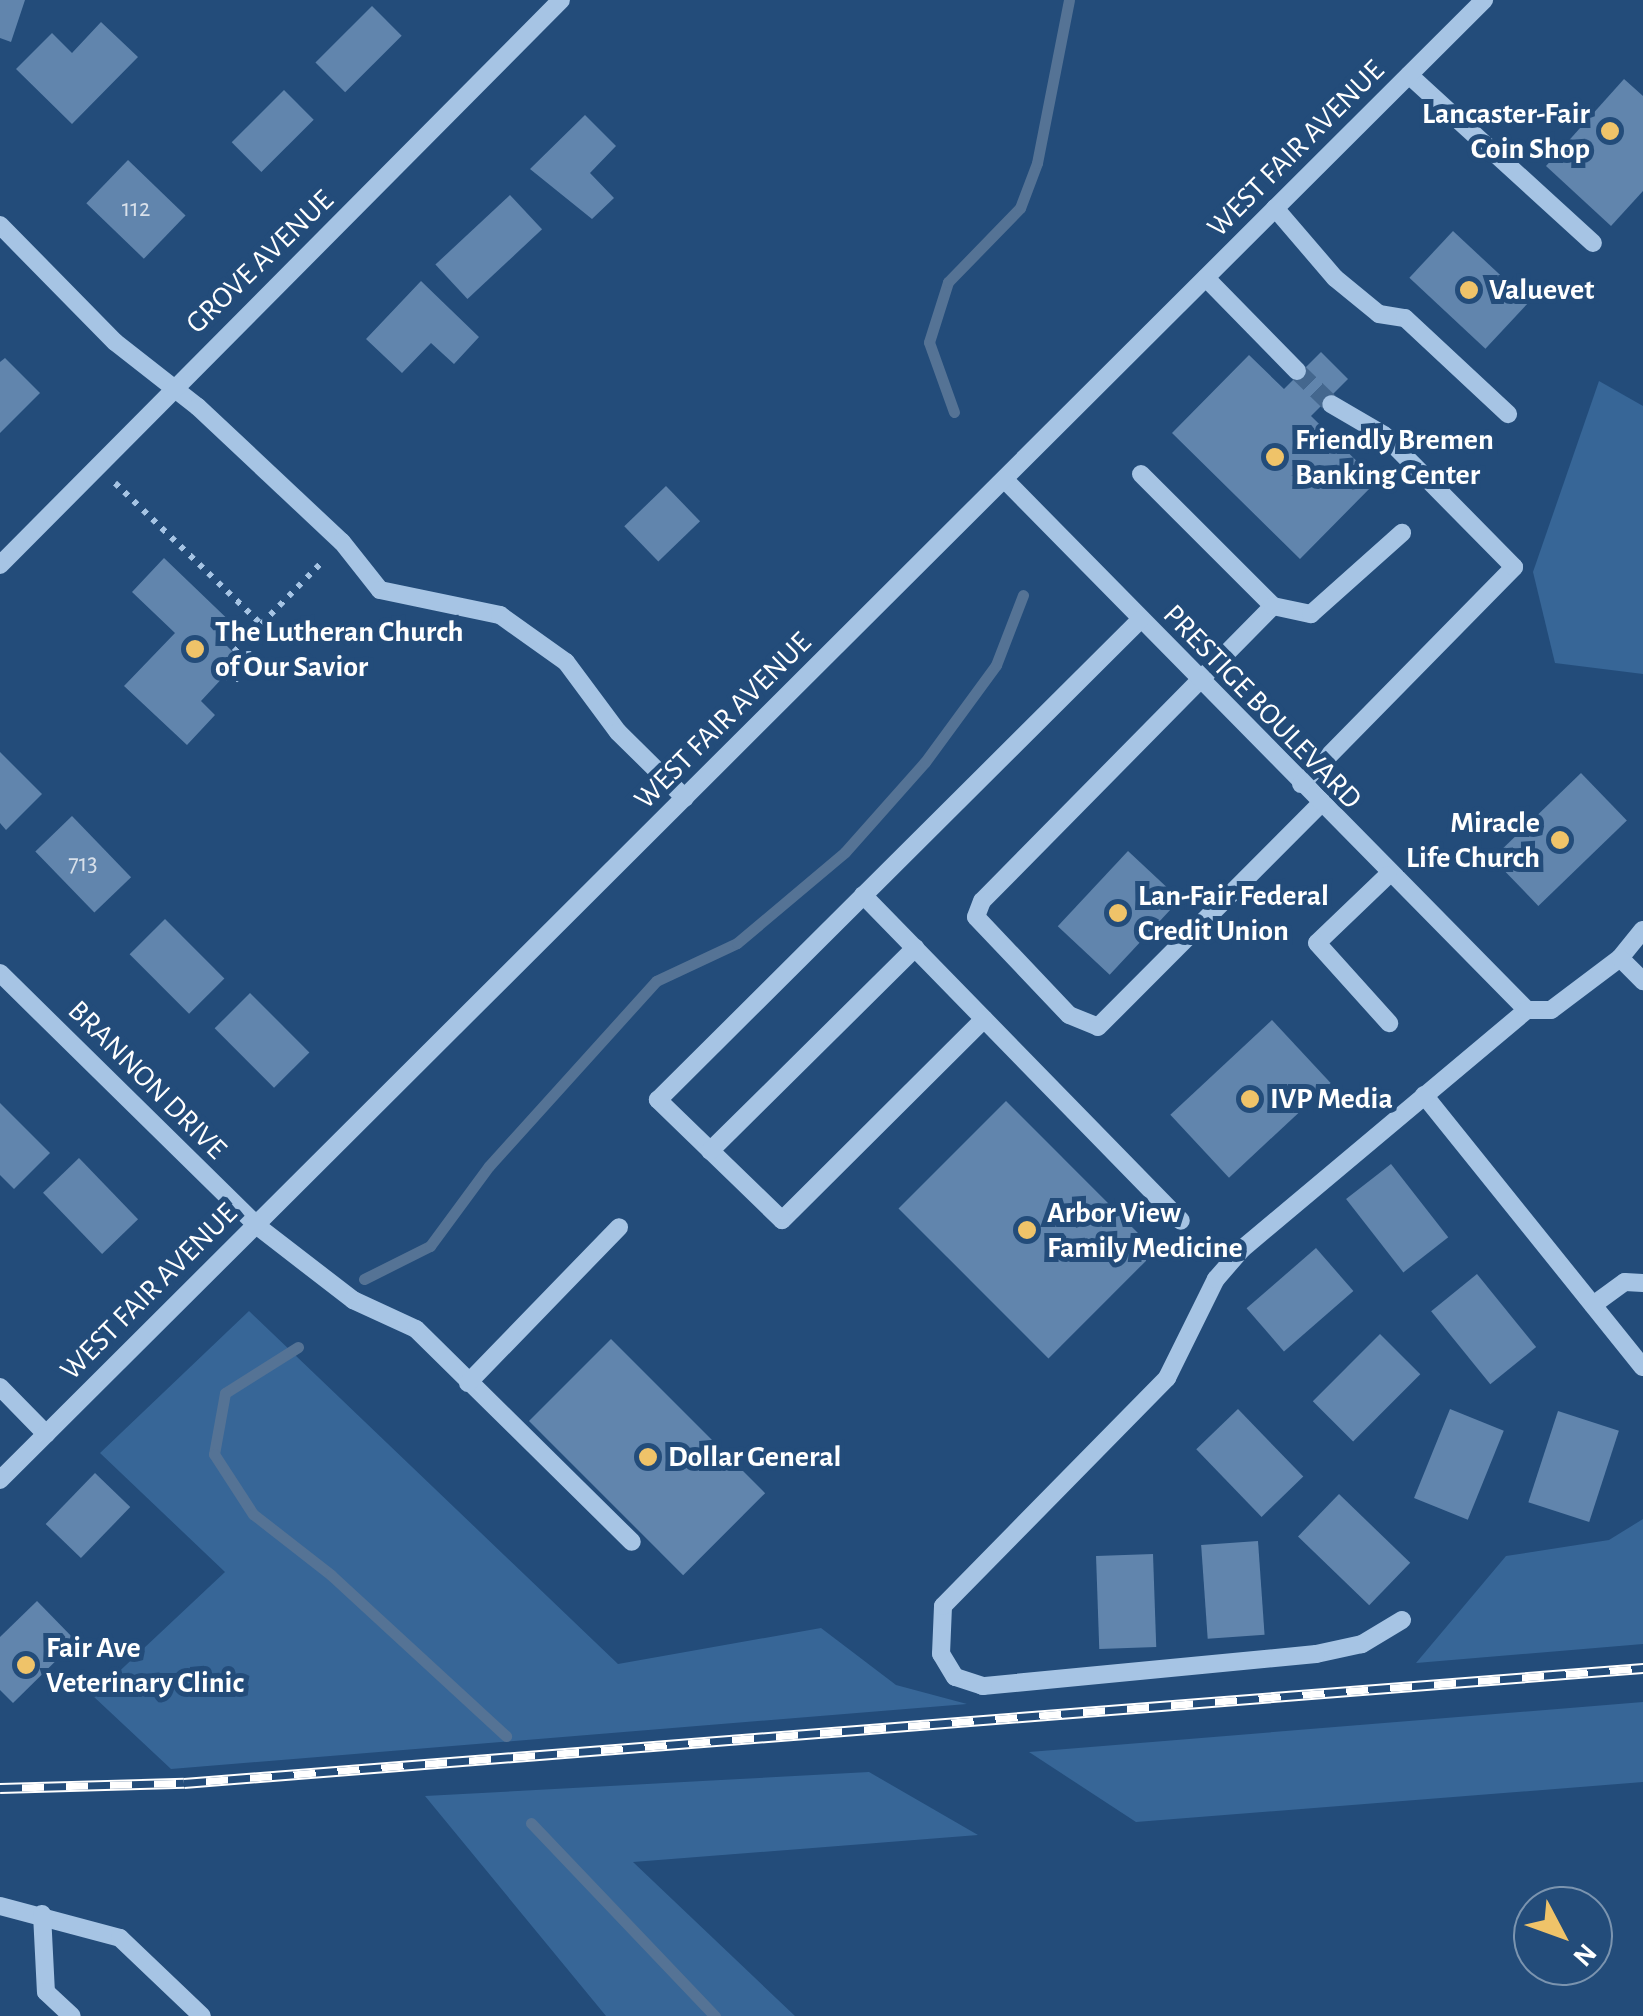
<!DOCTYPE html>
<style>
body{margin:0}
#map{position:relative;width:1643px;height:2016px;overflow:hidden;background:#234c7a;font-family:"Alegreya Sans",sans-serif}
div>[style]{position:absolute}
[style*='--x']{left:calc(var(--x)*1px);top:calc(var(--y)*1px);width:calc(var(--w)*1px);rotate:calc(var(--a)*1deg)}
.green>*{inset:0;background:#376697}
.stream>*{height:11px;margin:-5.5px;padding:0 5.5px;transform-origin:5.5px;border-radius:5.5px;background:#557395}
.building>*{inset:0;background:#6185ad;transform-origin:0 0}
.minor-tunnel>*{height:18px;margin-top:-9px;transform-origin:0;background:repeating-linear-gradient(90deg,#44678e 0 18px,transparent 0 27px)}
.path>*{height:6px;margin-top:-3px;transform-origin:0;background:repeating-linear-gradient(90deg,#a6c4e4 0 5px,transparent 0 13px)}
.minor>*{height:18px;margin:-9px;padding:0 9px;transform-origin:9px;border-radius:9px;background:#a6c4e4}
.rail>*{height:11px;margin-top:-5.5px;transform-origin:0;background:repeating-linear-gradient(90deg,#234c7a 0 22px,#fff 0 44px);box-sizing:border-box;border-block:2px solid #fff}
.dots>*{width:28px;height:28px;translate:-50% -50%;box-sizing:border-box;border:5px solid #234c7a;border-radius:50%}
span{translate:-50% -50%;white-space:nowrap;text-align:center;line-height:1.15;-webkit-text-stroke:10px #234c7a;paint-order:stroke}
.number-label{font-size:25px;color:#d8e0ea}
.number-label span{-webkit-text-stroke-width:0}
.poi-label{font-size:30px;color:#fff;font-weight:700}
.right{translate:-100% -50%;text-align:right}
.left{translate:0 -50%;text-align:left}
.street-label{font-size:30px;color:#fff}
.north{position:absolute;left:1513px;top:1886px;width:100px;height:100px;box-sizing:border-box;background:#234c7a;border:2px solid #7b94af;border-radius:50%;rotate:131deg;font-size:28px;font-weight:700;line-height:40px;text-align:center;color:#fff}
.north::after{content:'';display:block;margin:auto;width:35px;height:45px;background:#efc369;clip-path:polygon(50% 0,100% 100%,50% 72%,0 100%)}
</style>
<div id="map">
<div class="green">
<div style="clip-path:polygon(1599px 381px,1643px 406px,1643px 674px,1555px 663px,1533px 572px)"></div>
<div style="clip-path:polygon(249px 1311px,618px 1664px,821px 1628px,896px 1685px,967px 1704px,171px 1769px,93px 1696px,225px 1572px,100px 1453px)"></div>
<div style="clip-path:polygon(1643px 1519px,1643px 1644px,1416px 1663px,1506px 1556px,1609px 1540px)"></div>
<div style="clip-path:polygon(1643px 1702px,1643px 1782px,1136px 1822px,1029px 1752px)"></div>
<div style="clip-path:polygon(869px 1772px,978px 1835px,633px 1862px,795px 2016px,606px 2016px,425px 1796px)"></div>
</div>
<div class="stream">
<div style="--x:954;--y:412;--w:74;--a:-109.7"></div>
<div style="--x:929;--y:342;--w:63;--a:-72.4"></div>
<div style="--x:948;--y:282;--w:103;--a:-45.8"></div>
<div style="--x:1020;--y:208;--w:48;--a:-69.3"></div>
<div style="--x:1037;--y:163;--w:166;--a:-78.9"></div>
<div style="--x:364;--y:1279;--w:74;--a:-26.6"></div>
<div style="--x:430;--y:1246;--w:99;--a:-53.6"></div>
<div style="--x:489;--y:1166;--w:249;--a:-47.9"></div>
<div style="--x:656;--y:981;--w:89;--a:-25.1"></div>
<div style="--x:737;--y:943;--w:141;--a:-40.1"></div>
<div style="--x:845;--y:852;--w:120;--a:-48.4"></div>
<div style="--x:925;--y:762;--w:120;--a:-53.8"></div>
<div style="--x:996;--y:665;--w:75;--a:-68.9"></div>
<div style="--x:298;--y:1347;--w:86;--a:147.8"></div>
<div style="--x:225;--y:1393;--w:62;--a:100.2"></div>
<div style="--x:214;--y:1454;--w:72;--a:57"></div>
<div style="--x:253;--y:1514;--w:99;--a:38"></div>
<div style="--x:331;--y:1575;--w:238;--a:42.6"></div>
<div style="--x:531;--y:1823;--w:267;--a:46.4"></div>
</div>
<div class="building">
<div style="clip-path:polygon(0 0,25px 0,11px 42px,0 38px)"></div>
<div style="left:372px;top:6px;width:42px;height:80px;rotate:45deg"></div>
<div style="clip-path:polygon(101px 22px,138px 57px,72px 124px,16px 69px,52px 33px,72px 53px)"></div>
<div style="clip-path:polygon(1624px 79px,1643px 96px,1643px 191px,1611px 226px,1546px 166px)"></div>
<div style="left:284px;top:90px;width:42px;height:74px;rotate:45deg"></div>
<div style="clip-path:polygon(585px 115px,616px 146px,590px 173px,614px 198px,592px 219px,530px 169px)"></div>
<div style="left:128px;top:160px;width:80px;height:60px;rotate:44deg"></div>
<div style="left:510px;top:195px;width:47px;height:102px;rotate:47deg"></div>
<div style="left:1453px;top:231px;width:104px;height:64px;rotate:43deg"></div>
<div style="clip-path:polygon(421px 281px,479px 337px,454px 364px,431px 343px,402px 373px,366px 339px)"></div>
<div style="clip-path:polygon(1321px 352px,1348px 379px,1311px 416px,1377px 481px,1300px 559px,1172px 433px,1249px 355px,1284px 389px)"></div>
<div style="clip-path:polygon(5px 358px,40px 393px,0 433px,0 362px)"></div>
<div style="left:666px;top:486px;width:49px;height:58px;rotate:46deg"></div>
<div style="clip-path:polygon(164px 558px,240px 631px,227px 646px,240px 659px,201px 701px,215px 715px,187px 745px,124px 686px,175px 633px,132px 592px)"></div>
<div style="clip-path:polygon(0 752px,42px 794px,6px 830px,0 823px)"></div>
<div style="left:1581px;top:773px;width:66px;height:123px;rotate:46deg"></div>
<div style="left:72px;top:816px;width:85px;height:51px;rotate:46deg"></div>
<div style="left:1128px;top:851px;width:71px;height:103px;rotate:43deg"></div>
<div style="left:165px;top:919px;width:84px;height:50px;rotate:45deg"></div>
<div style="left:250px;top:993px;width:84px;height:50px;rotate:45deg"></div>
<div style="left:1272px;top:1020px;width:86px;height:139px;rotate:47deg"></div>
<div style="left:1006px;top:1101px;width:212px;height:152px;rotate:45deg"></div>
<div style="clip-path:polygon(0 1103px,50px 1153px,14px 1189px,0 1175px)"></div>
<div style="left:79px;top:1158px;width:85px;height:50px;rotate:46deg"></div>
<div style="left:1391px;top:1164px;width:93px;height:57px;rotate:52deg"></div>
<div style="left:1316px;top:1248px;width:57px;height:92px;rotate:49deg"></div>
<div style="left:1477px;top:1274px;width:94px;height:59px;rotate:51deg"></div>
<div style="left:1380px;top:1334px;width:57px;height:95px;rotate:45deg"></div>
<div style="left:611px;top:1339px;width:218px;height:116px;rotate:45deg"></div>
<div style="left:1238px;top:1409px;width:94px;height:58px;rotate:46deg"></div>
<div style="left:1450px;top:1409px;width:58px;height:96px;rotate:22deg"></div>
<div style="left:1558px;top:1411px;width:64px;height:96px;rotate:18deg"></div>
<div style="left:95px;top:1473px;width:49px;height:71px;rotate:44deg"></div>
<div style="left:1339px;top:1494px;width:99px;height:59px;rotate:44deg"></div>
<div style="left:1258px;top:1541px;width:94px;height:57px;rotate:86deg"></div>
<div style="left:1153px;top:1554px;width:93px;height:57px;rotate:88deg"></div>
<div style="clip-path:polygon(37px 1601px,76px 1641px,13px 1703px,0 1690px,0 1637px)"></div>
</div>
<div class="minor-tunnel">
<div style="--x:1297;--y:371;--w:47;--a:44.1"></div>
</div>
<div class="path">
<div style="--x:115;--y:483;--w:202;--a:44"></div>
<div style="--x:234;--y:652;--w:127;--a:-45.6"></div>
<div style="--x:224;--y:676;--w:12;--a:20"></div>
<div style="--x:235;--y:680;--w:19;--a:-36"></div>
<div style="--x:250;--y:669;--w:30;--a:-96"></div>
</div>
<div class="minor">
<div style="--x:1409;--y:75;--w:249;--a:42.4"></div>
<div style="--x:1275;--y:208;--w:92;--a:49.4"></div>
<div style="--x:1335;--y:278;--w:57;--a:39.3"></div>
<div style="--x:1379;--y:314;--w:26;--a:9"></div>
<div style="--x:1405;--y:318;--w:141;--a:43"></div>
<div style="--x:0;--y:225;--w:164;--a:45.5"></div>
<div style="--x:115;--y:342;--w:105;--a:38.1"></div>
<div style="--x:198;--y:407;--w:197;--a:43.2"></div>
<div style="--x:342;--y:542;--w:61;--a:51.6"></div>
<div style="--x:380;--y:590;--w:123;--a:11.8"></div>
<div style="--x:500;--y:615;--w:81;--a:35.5"></div>
<div style="--x:566;--y:662;--w:87;--a:53.4"></div>
<div style="--x:618;--y:732;--w:94;--a:44.6"></div>
<div style="--x:1206;--y:278;--w:130;--a:45.6"></div>
<div style="--x:1141;--y:474;--w:187;--a:45"></div>
<div style="--x:1273;--y:606;--w:414;--a:134.6"></div>
<div style="--x:982;--y:901;--w:17;--a:111"></div>
<div style="--x:976;--y:917;--w:135;--a:46.5"></div>
<div style="--x:1069;--y:1015;--w:31;--a:22"></div>
<div style="--x:1098;--y:1027;--w:313;--a:-45.1"></div>
<div style="--x:1005;--y:480;--w:744;--a:45.44"></div>
<div style="--x:0;--y:565;--w:796;--a:-45.2"></div>
<div style="--x:1273;--y:606;--w:39;--a:12"></div>
<div style="--x:1311;--y:614;--w:122;--a:-41.7"></div>
<div style="--x:1301;--y:784;--w:304;--a:-45.5"></div>
<div style="--x:1514;--y:567;--w:185;--a:-134.6"></div>
<div style="--x:1384;--y:435;--w:61;--a:-149.7"></div>
<div style="--x:1388;--y:875;--w:98;--a:136.2"></div>
<div style="--x:1317;--y:943;--w:108;--a:48"></div>
<div style="--x:863;--y:895;--w:455;--a:45.7"></div>
<div style="--x:1620;--y:958;--w:36;--a:-51"></div>
<div style="--x:0;--y:973;--w:359;--a:44.5"></div>
<div style="--x:256;--y:1225;--w:123;--a:37.7"></div>
<div style="--x:353;--y:1300;--w:69;--a:24.7"></div>
<div style="--x:416;--y:1329;--w:303;--a:44.6"></div>
<div style="--x:984;--y:1019;--w:285;--a:135.1"></div>
<div style="--x:782;--y:1220;--w:173;--a:-135.9"></div>
<div style="--x:658;--y:1100;--w:680;--a:-44.88"></div>
<div style="--x:1424;--y:1095;--w:349;--a:51.2"></div>
<div style="--x:710;--y:1151;--w:289;--a:-44.7"></div>
<div style="--x:1593;--y:1305;--w:39;--a:-36"></div>
<div style="--x:1625;--y:1282;--w:18;--a:3"></div>
<div style="--x:468;--y:1383;--w:217;--a:-45.9"></div>
<div style="--x:0;--y:1387;--w:66;--a:45.6"></div>
<div style="--x:0;--y:1480;--w:2096;--a:-44.92"></div>
<div style="--x:1402;--y:1620;--w:47;--a:149"></div>
<div style="--x:1362;--y:1644;--w:47;--a:167.7"></div>
<div style="--x:1316;--y:1654;--w:335;--a:174.5"></div>
<div style="--x:983;--y:1686;--w:29;--a:-162"></div>
<div style="--x:955;--y:1677;--w:27;--a:-121"></div>
<div style="--x:941;--y:1654;--w:48;--a:-87.6"></div>
<div style="--x:943;--y:1606;--w:320;--a:-45.5"></div>
<div style="--x:1167;--y:1378;--w:110;--a:-63.7"></div>
<div style="--x:1216;--y:1279;--w:40;--a:-49"></div>
<div style="--x:1242;--y:1249;--w:372;--a:-40"></div>
<div style="--x:1527;--y:1010;--w:24;--a:0"></div>
<div style="--x:1551;--y:1010;--w:86;--a:-37"></div>
<div style="--x:1620;--y:958;--w:33;--a:45"></div>
<div style="--x:0;--y:1906;--w:124;--a:14.9"></div>
<div style="--x:120;--y:1938;--w:113;--a:43.6"></div>
<div style="--x:42;--y:1914;--w:78;--a:87.1"></div>
<div style="--x:46;--y:1992;--w:35;--a:43"></div>
</div>
<div class="rail">
<div style="--x:0;--y:1788;--w:184;--a:-1.6"></div>
<div style="--x:184;--y:1783;--w:1464;--a:-4.51"></div>
</div>
<div class="dots">
<div style="left:1610px;top:131px;background:#efc369"></div>
<div style="left:1469px;top:290px;background:#efc369"></div>
<div style="left:1275px;top:457px;background:#efc369"></div>
<div style="left:195px;top:649px;background:#efc369"></div>
<div style="left:1560px;top:840px;background:#efc369"></div>
<div style="left:1118px;top:913px;background:#efc369"></div>
<div style="left:1250px;top:1099px;background:#efc369"></div>
<div style="left:1027px;top:1230px;background:#efc369"></div>
<div style="left:648px;top:1457px;background:#efc369"></div>
<div style="left:26px;top:1665px;background:#efc369"></div>
</div>
<div class="number-label">
<span style="left:136px;top:209px">112</span>
<span style="left:83px;top:864px">713</span>
</div>
<div class="poi-label">
<span class="right" style="left:1590px;top:131px">Lancaster-Fair<br>Coin Shop</span>
<span class="left" style="left:1489px;top:290px">Valuevet</span>
<span class="left" style="left:1295px;top:457px">Friendly Bremen<br>Banking Center</span>
<span class="left" style="left:215px;top:649px">The Lutheran Church<br>of Our Savior</span>
<span class="right" style="left:1540px;top:840px">Miracle<br>Life Church</span>
<span class="left" style="left:1138px;top:913px">Lan-Fair Federal<br>Credit Union</span>
<span class="left" style="left:1270px;top:1099px">IVP Media</span>
<span class="left" style="left:1047px;top:1230px">Arbor View<br>Family Medicine</span>
<span class="left" style="left:668px;top:1457px">Dollar General</span>
<span class="left" style="left:46px;top:1665px">Fair Ave<br>Veterinary Clinic</span>
</div>
<div class="street-label">
<span style="left:1296px;top:149px;rotate:-45deg">WEST FAIR AVENUE</span>
<span style="left:260px;top:262px;rotate:-44deg">GROVE AVENUE</span>
<span style="left:1262px;top:707px;rotate:46deg">PRESTIGE BOULEVARD</span>
<span style="left:723px;top:721px;rotate:-45deg">WEST FAIR AVENUE</span>
<span style="left:147px;top:1080px;rotate:45deg">BRANNON DRIVE</span>
<span style="left:149px;top:1292px;rotate:-45deg">WEST FAIR AVENUE</span>
</div>
<div class="north">N</div>
</div>
